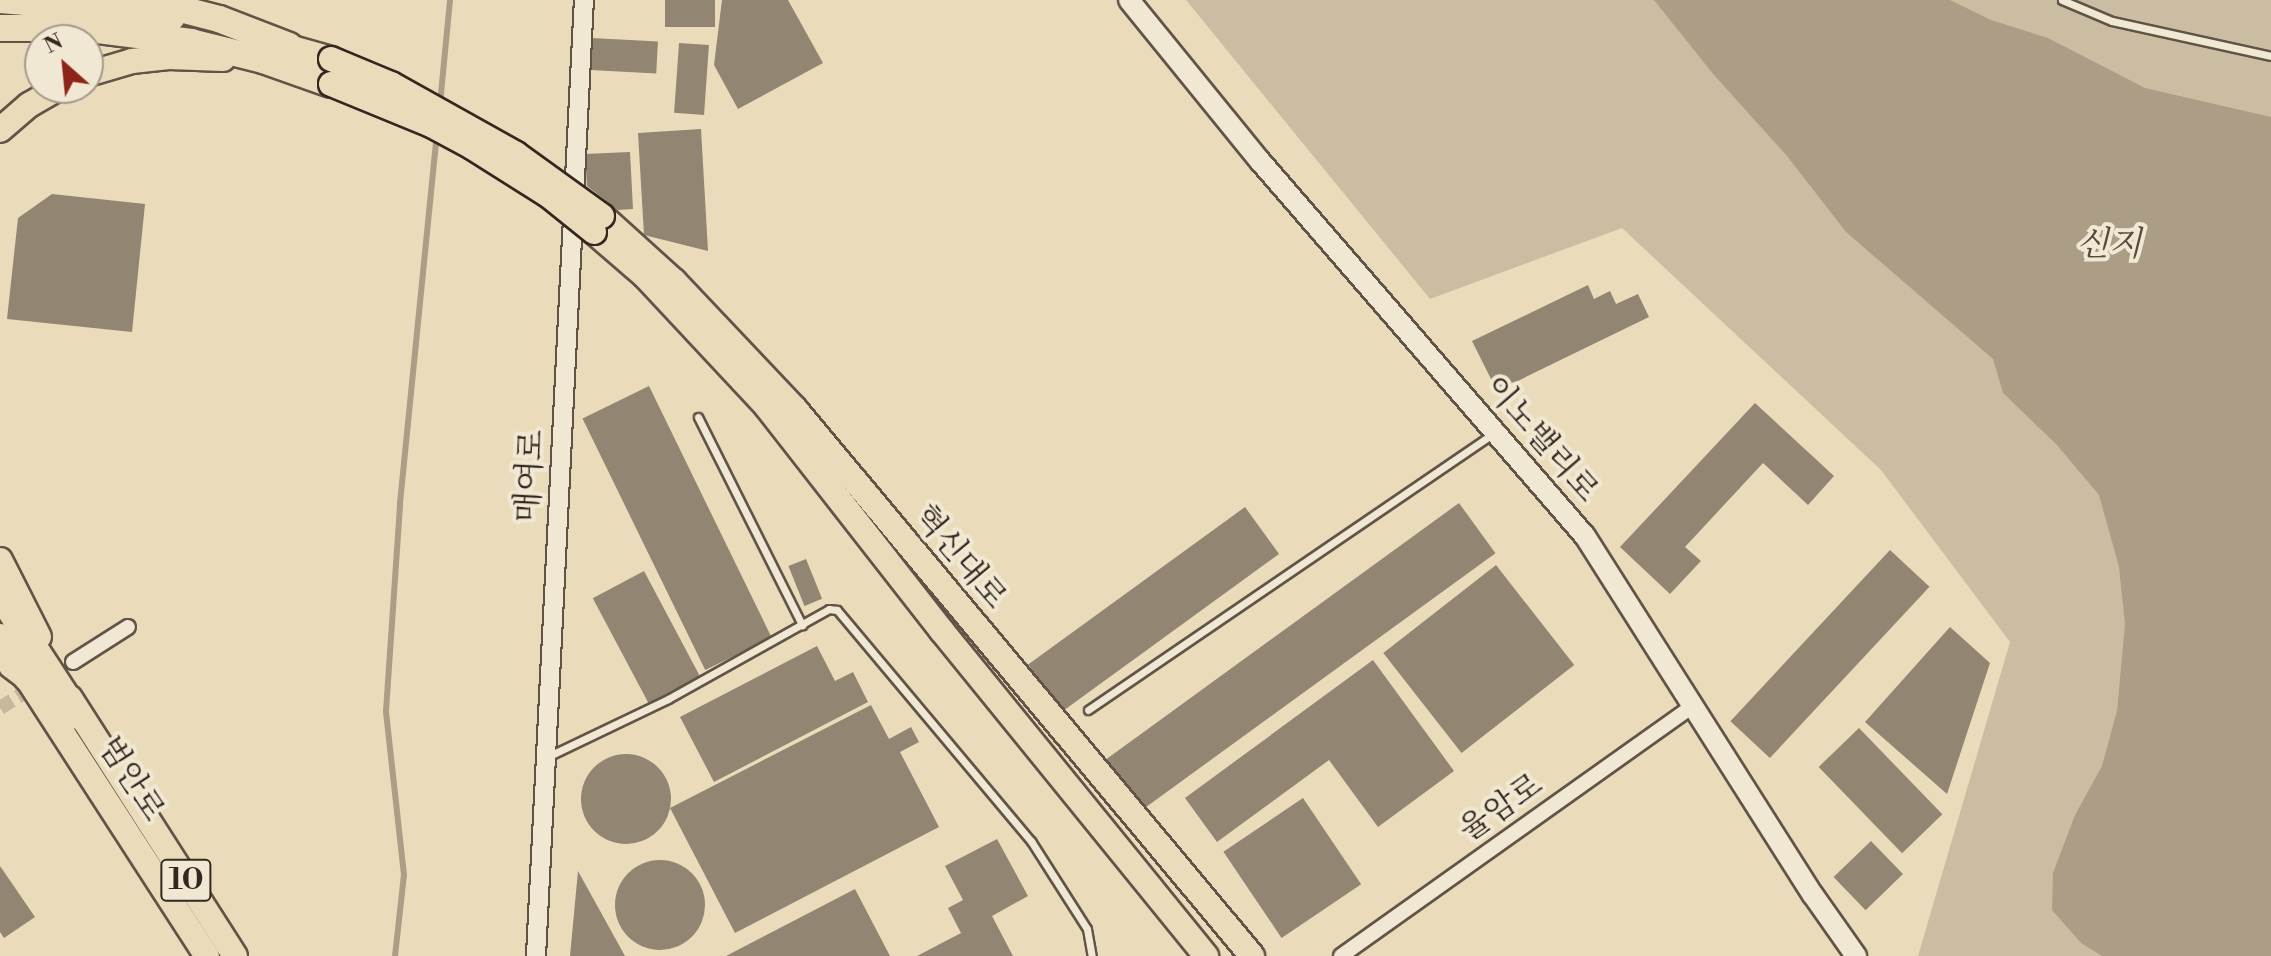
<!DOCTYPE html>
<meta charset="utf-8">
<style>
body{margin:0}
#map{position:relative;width:2271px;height:956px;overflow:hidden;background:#eadcbb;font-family:"Libre Bodoni","Noto Serif KR",serif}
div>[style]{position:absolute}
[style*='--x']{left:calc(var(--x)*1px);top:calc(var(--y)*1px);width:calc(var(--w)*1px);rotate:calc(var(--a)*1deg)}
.green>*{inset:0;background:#cbbda1}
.water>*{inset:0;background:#ac9e86}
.stream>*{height:6px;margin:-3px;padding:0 3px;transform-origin:3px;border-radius:3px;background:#ac9e86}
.building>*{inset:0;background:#928571;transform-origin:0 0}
.round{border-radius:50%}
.minor-tunnel>*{height:14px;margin-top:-7px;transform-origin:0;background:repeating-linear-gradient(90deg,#c5b89c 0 14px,transparent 0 21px)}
.roads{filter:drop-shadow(2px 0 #615447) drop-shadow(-2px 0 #615447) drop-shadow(0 2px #615447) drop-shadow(0 -2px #615447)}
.service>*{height:7px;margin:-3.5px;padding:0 3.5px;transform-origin:3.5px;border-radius:3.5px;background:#f1e8d3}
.minor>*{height:14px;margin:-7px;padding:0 7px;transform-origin:7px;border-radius:7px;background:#f1e8d3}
.tertiary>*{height:18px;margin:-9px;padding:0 9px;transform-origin:9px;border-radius:9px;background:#f1e8d3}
.secondary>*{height:20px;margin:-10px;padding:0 10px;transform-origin:10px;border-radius:10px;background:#f1e8d3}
.trunk>*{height:24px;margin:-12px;padding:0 12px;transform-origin:12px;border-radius:12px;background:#eadcbb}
.motorway>*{height:26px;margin:-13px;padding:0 13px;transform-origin:13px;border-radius:13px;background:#eadcbb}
.bridges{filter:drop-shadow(2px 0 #332720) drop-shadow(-2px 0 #332720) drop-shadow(0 2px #332720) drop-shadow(0 -2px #332720)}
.trunk-bridge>*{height:24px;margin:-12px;padding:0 12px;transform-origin:12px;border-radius:12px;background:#eadcbb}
span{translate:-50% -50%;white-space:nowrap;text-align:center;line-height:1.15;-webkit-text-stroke:8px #f1e8d3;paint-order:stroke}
.shield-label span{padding:2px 6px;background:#f1e8d3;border:2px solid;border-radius:6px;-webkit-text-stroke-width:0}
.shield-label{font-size:30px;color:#332720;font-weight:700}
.street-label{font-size:32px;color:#332720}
.water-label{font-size:34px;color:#574b3f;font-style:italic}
.north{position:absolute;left:24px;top:24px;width:80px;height:80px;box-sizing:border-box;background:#f1e8d3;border:2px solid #a59b8b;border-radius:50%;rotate:333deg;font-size:22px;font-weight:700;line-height:32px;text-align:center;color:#332720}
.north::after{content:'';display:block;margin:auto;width:28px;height:36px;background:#8f2418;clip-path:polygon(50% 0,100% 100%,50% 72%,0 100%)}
</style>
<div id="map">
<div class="green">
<div style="clip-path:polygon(1186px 0,2271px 0,2271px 956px,1918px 956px,2010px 642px,1881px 470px,1622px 228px,1430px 299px)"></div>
</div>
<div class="water">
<div style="clip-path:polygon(1654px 0,1950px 0,1991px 20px,2048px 38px,2145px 88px,2271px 117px,2271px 956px,2102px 956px,2081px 943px,2052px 910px,2053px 873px,2075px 815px,2102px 766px,2117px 711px,2125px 624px,2119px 567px,2099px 495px,2057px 445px,2003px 393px,1993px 359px,1846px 232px,1787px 156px,1714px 75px)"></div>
</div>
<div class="stream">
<div style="--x:440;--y:104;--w:104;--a:-84.5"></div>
<div style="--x:395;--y:956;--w:81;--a:-83.7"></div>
<div style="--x:404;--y:875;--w:165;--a:-96.3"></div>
<div style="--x:386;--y:711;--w:208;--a:-86.1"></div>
<div style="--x:400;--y:503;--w:370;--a:-84.3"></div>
</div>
<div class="building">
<div style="left:665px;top:0;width:50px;height:27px"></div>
<div style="clip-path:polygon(722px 0,788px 0,823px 63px,738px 109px,714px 65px)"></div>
<div style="left:592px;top:38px;width:66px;height:32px;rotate:3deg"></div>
<div style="left:679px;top:43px;width:30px;height:70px;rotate:4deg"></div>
<div style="clip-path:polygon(701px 129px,708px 251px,644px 235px,638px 133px)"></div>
<div style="clip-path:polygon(630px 152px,633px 209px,618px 210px,587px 186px,585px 154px)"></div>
<div style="clip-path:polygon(52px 194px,145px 204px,132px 332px,7px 319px,18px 218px)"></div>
<div style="clip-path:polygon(1588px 285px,1594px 299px,1610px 291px,1616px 304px,1638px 294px,1649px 317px,1497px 391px,1472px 341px)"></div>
<div style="left:649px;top:386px;width:280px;height:74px;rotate:64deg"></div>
<div style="clip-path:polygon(1755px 403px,1834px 476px,1808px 505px,1763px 463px,1685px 547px,1701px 561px,1670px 594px,1620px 547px)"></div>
<div style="left:1459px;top:503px;width:62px;height:439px;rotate:54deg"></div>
<div style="left:1245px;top:507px;width:58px;height:268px;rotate:54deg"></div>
<div style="left:1890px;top:550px;width:54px;height:234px;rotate:43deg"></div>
<div style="left:806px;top:559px;width:43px;height:19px;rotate:68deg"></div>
<div style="left:1496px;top:565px;width:127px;height:143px;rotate:52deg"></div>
<div style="left:644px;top:571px;width:122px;height:58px;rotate:62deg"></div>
<div style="clip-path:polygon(1950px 627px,1990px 663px,1947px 794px,1865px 722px)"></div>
<div style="clip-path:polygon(817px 646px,835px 681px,853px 672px,868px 702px,714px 782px,680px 717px)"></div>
<div style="clip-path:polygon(1373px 660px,1454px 771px,1378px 827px,1329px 760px,1217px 842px,1185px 798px)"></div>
<div style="clip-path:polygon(871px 705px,889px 739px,911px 727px,919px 742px,900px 752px,939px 827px,735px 933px,670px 808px)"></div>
<div style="left:1859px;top:728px;width:120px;height:56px;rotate:46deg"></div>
<div class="round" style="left:581px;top:754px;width:90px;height:90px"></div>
<div style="left:1303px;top:798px;width:104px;height:96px;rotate:56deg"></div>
<div style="clip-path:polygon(997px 839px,1028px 896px,992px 916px,1013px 956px,917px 956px,961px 933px,948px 908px,963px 900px,945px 866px)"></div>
<div style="left:1871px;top:841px;width:46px;height:52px;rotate:46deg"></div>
<div class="round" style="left:615px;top:860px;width:90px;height:90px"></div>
<div style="clip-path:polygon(0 866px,35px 917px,4px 938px,0 932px)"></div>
<div style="clip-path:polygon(578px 871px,625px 956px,570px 956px)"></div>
<div style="clip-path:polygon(855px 889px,890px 956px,726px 956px)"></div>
</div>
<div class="minor-tunnel">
<div style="--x:0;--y:708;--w:86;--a:-32.2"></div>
</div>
<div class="roads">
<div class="service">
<div style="--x:2062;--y:0;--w:54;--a:22.8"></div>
<div style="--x:2112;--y:21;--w:163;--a:12.4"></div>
<div style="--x:698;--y:417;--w:233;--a:63.4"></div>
<div style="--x:1088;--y:710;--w:490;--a:-34.3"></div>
<div style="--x:547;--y:757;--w:134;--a:-25.6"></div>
<div style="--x:668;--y:699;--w:184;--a:-29.2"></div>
<div style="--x:829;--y:609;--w:8;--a:7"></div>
<div style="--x:837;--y:610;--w:302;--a:50"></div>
<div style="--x:1031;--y:841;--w:104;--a:57.5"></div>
<div style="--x:1087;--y:929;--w:27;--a:80"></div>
</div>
<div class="minor">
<div style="--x:73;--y:662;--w:65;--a:-32.5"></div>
<div style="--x:1341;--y:956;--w:433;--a:-35.4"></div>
</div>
<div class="tertiary">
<div style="--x:536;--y:956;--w:957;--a:-87.13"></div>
</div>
<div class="secondary">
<div style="--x:1129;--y:0;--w:208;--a:50.9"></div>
<div style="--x:1260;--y:161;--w:496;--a:49.1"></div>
<div style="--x:1585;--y:536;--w:425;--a:57.6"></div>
<div style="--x:1813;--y:895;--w:75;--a:54.8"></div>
</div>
<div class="trunk">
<div style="--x:0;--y:1;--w:150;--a:4.6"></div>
<div style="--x:150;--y:13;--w:23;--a:13"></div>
<div style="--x:271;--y:42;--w:62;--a:15.8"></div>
<div style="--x:88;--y:74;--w:46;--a:-16.5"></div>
<div style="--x:132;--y:61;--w:37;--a:-6"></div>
<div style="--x:169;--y:57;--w:54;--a:2.1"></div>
<div style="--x:0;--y:130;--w:38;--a:-41"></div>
<div style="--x:29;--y:105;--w:34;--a:-30"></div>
<div style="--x:602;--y:216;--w:97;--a:42.1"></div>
<div style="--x:674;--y:281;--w:176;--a:46.6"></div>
<div style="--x:795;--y:409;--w:713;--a:50.12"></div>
<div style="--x:594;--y:232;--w:67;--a:40.8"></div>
<div style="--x:645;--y:276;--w:179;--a:47"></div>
<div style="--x:767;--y:407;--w:284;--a:52"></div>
<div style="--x:942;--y:631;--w:419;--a:50.9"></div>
<div style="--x:0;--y:560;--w:86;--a:63.1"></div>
<div style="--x:11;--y:666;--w:20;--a:37"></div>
<div style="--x:27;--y:678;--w:331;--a:57.1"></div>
<div style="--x:70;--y:698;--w:306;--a:57.4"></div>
</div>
<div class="motorway">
<div style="--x:145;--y:0;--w:76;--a:14.4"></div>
<div style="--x:219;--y:19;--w:75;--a:21.1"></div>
<div style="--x:0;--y:28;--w:82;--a:0"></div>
<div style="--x:82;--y:28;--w:110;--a:7.3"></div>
<div style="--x:191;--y:42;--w:74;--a:14"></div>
<div style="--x:263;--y:60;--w:72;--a:19.4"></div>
<div style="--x:0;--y:595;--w:145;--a:56.9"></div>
<div style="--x:0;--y:637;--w:49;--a:56.6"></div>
</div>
</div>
<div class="bridges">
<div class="trunk-bridge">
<div style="--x:331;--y:59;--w:65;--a:22.6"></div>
<div style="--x:391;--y:84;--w:143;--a:29.2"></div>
<div style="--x:516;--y:154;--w:106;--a:35.8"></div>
<div style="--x:331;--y:84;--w:108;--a:22.3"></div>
<div style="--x:431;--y:125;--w:47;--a:28.2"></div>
<div style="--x:472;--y:147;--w:90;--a:32.3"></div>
<div style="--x:548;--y:195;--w:59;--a:38.8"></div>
</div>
</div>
<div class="shield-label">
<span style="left:186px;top:880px">10</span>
</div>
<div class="street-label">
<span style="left:1541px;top:439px;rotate:49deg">이노밸리로</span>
<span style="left:530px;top:476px;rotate:-87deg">매여로</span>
<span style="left:960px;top:557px;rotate:50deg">혁신대로</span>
<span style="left:131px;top:779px;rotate:57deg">범안로</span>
<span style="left:1501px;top:808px;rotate:-35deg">율암로</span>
</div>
<div class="water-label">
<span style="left:2109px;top:246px">신지</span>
</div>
<div class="north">N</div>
</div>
